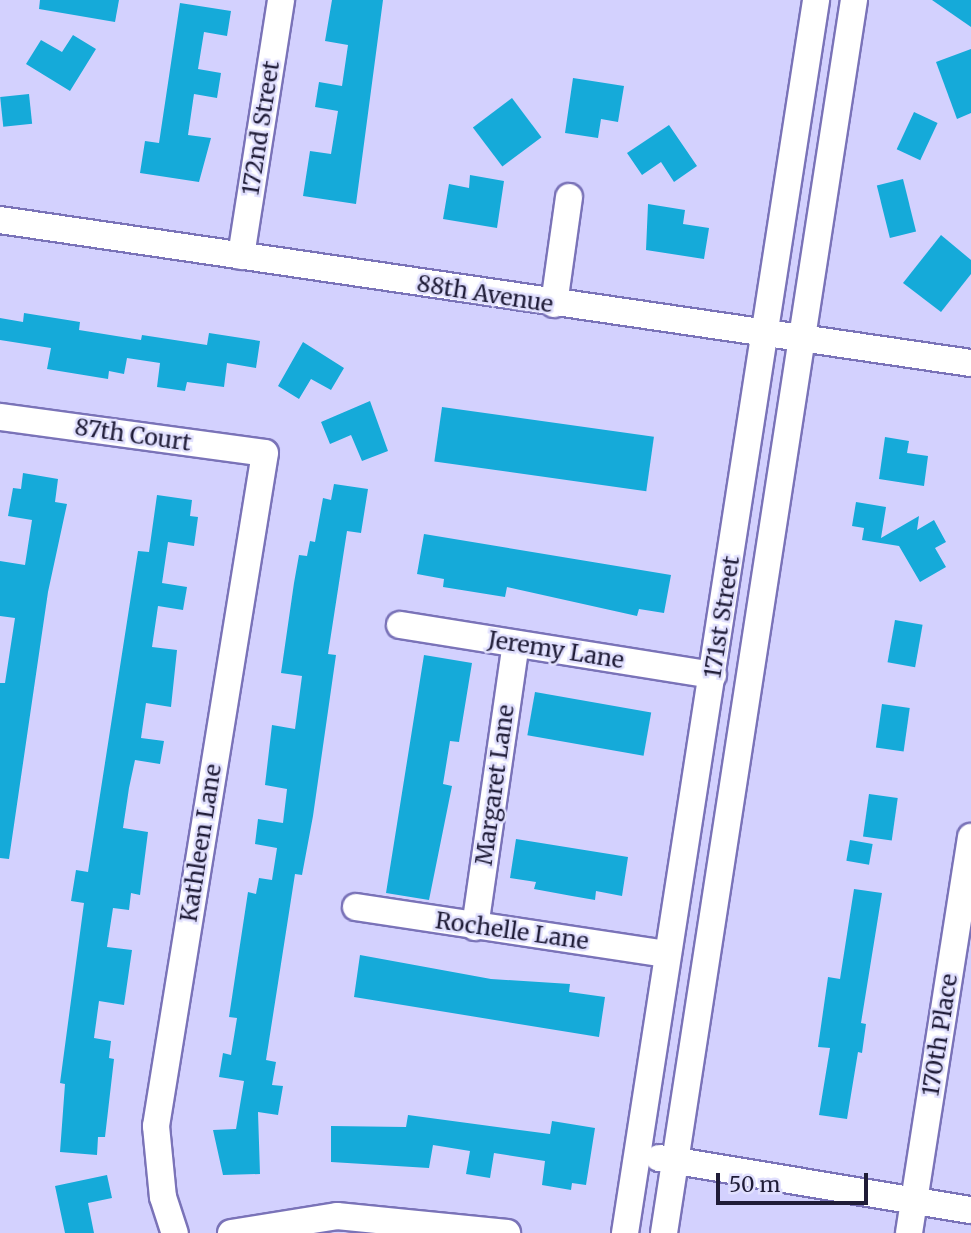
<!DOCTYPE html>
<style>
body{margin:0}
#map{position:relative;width:971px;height:1233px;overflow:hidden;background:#d3d1fe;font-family:Merriweather,serif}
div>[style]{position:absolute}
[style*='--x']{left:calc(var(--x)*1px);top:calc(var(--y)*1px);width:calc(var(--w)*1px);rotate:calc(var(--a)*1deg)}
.building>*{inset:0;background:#15aad9;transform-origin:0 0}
.roads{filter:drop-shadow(2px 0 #7a73b8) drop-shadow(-2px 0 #7a73b8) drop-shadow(0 2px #7a73b8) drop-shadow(0 -2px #7a73b8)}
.minor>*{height:26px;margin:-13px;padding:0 13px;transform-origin:13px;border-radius:13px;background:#fff}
span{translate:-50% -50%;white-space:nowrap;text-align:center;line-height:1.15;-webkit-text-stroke:5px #e1e0fe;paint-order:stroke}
.street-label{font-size:23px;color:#1f1c37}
.scale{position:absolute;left:716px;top:1173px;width:152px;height:32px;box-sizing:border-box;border:4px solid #1f1c37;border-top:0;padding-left:9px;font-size:21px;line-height:24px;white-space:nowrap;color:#1f1c37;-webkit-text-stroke:5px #e1e0fe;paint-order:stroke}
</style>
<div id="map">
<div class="building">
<div style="clip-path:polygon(40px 0,119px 0,115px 22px,39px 9px)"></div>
<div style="clip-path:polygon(332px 0,383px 0,356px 204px,303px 196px,310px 151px,331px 154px,338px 111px,315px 107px,319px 82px,342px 86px,348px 45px,325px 41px)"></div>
<div style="clip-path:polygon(932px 0,971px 0,971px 27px)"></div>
<div style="clip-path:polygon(180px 3px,231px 11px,227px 36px,204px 32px,198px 69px,221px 73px,217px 98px,194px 94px,188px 135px,211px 138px,199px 182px,140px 173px,145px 141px,159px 143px)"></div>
<div style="clip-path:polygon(73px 35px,96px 49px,70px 91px,26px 64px,41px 40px,62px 52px)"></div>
<div style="clip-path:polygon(971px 49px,971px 113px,957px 119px,936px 62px)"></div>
<div style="clip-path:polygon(573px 78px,624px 86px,618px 122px,601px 119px,598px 138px,565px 133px)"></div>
<div style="left:29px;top:94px;width:30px;height:29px;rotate:84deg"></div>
<div style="left:512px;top:98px;width:49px;height:49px;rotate:53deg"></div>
<div style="left:914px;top:112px;width:26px;height:41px;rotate:25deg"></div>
<div style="clip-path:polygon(669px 125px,697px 166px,674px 182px,661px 162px,642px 175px,627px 153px)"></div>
<div style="clip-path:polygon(470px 175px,504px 181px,497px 228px,443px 219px,449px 184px,469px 188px)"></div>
<div style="left:903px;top:179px;width:54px;height:27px;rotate:76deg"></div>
<div style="clip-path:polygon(648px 204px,685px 210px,683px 224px,709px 228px,704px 259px,646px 250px)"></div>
<div style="clip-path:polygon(941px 235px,971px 260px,971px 274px,941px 312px,903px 283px)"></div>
<div style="clip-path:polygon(24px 313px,80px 322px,79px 330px,141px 340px,142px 335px,207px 345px,209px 333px,260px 341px,256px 368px,227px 363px,224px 387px,187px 382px,185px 391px,157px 387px,160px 363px,127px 358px,124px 374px,109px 371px,108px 379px,47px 369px,51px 348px,0 340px,0 318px,23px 322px)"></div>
<div style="clip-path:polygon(303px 342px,344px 368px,331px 390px,311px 379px,299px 399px,278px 386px)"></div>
<div style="clip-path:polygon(370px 401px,388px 451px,362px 461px,351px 435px,330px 444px,321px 422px)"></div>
<div style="left:442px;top:407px;width:214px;height:55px;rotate:8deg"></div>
<div style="clip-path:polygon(885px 437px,909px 441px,907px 453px,928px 456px,924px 486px,879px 479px)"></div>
<div style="clip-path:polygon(23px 473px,58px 479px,55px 502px,67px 504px,48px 592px,9px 859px,0 858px,0 683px,5px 683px,15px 618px,0 616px,0 561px,25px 565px,32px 520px,8px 516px,13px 488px,21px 489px)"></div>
<div style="clip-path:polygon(334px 484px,368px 489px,361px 533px,347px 531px,328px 654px,336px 655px,313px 816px,302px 875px,295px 874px,266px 1060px,276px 1062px,272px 1085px,283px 1086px,278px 1115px,258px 1112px,260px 1174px,223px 1175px,213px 1130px,236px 1129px,244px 1081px,219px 1077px,223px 1053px,231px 1055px,237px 1018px,229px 1017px,248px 892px,256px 894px,259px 878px,272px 880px,277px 848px,255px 844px,258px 819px,283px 823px,287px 789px,265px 785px,272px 725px,295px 729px,302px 676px,281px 673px,294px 583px,299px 555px,307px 556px,310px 541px,315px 542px,323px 498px,331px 500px)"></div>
<div style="clip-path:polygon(157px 495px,192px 500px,190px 516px,198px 517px,194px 546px,168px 542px,162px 583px,187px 587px,183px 610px,158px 606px,152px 647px,177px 650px,171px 707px,146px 703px,141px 738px,164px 741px,160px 764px,135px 760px,129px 788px,123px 828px,148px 832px,140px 895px,131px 893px,129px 910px,113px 908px,107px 947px,132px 950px,124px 1005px,99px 1001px,94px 1038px,111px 1041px,109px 1058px,114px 1059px,105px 1137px,98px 1137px,97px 1155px,60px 1152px,65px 1084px,60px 1083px,84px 903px,71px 901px,76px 870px,88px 872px,138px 551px,149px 552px)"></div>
<div style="clip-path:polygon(856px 502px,886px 507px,881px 538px,919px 516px,917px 530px,934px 520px,946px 542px,935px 548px,946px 567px,920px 582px,899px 546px,862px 540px,864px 528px,852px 526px)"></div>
<div style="clip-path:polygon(424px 534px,671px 575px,664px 613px,639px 609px,637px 616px,507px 587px,505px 597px,443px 587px,444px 579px,417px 574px)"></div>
<div style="left:895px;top:620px;width:28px;height:43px;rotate:10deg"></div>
<div style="clip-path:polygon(424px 655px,472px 663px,459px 742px,450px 741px,443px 784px,452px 786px,429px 900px,386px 893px)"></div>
<div style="left:535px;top:692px;width:118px;height:44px;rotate:10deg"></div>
<div style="left:882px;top:704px;width:28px;height:44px;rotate:8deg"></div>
<div style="left:869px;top:794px;width:29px;height:43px;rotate:8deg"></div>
<div style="clip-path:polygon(516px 839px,628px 857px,622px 896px,596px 891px,595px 900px,572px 896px,534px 889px,536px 882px,510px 878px)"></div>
<div style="left:850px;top:840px;width:23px;height:21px;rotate:10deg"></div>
<div style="clip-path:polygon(854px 889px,882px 893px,861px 1023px,866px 1024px,862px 1053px,858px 1052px,847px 1119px,819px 1115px,830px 1048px,818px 1047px,828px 977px,840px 979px)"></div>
<div style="clip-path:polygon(360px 955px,491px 979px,570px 984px,569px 992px,605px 997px,599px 1037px,354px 997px)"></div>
<div style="clip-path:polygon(408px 1115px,550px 1134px,552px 1121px,595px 1128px,586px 1185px,572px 1183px,571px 1190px,542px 1185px,545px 1161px,494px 1153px,490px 1178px,466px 1174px,470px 1151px,433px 1145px,429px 1168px,331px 1162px,331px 1126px,406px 1127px)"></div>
<div style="clip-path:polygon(107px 1175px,112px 1198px,88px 1203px,94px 1233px,65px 1233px,55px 1186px)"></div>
</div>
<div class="roads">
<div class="minor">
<div style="--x:0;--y:220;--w:981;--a:8.38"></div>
<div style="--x:241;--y:256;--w:259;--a:-81.1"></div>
<div style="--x:554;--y:304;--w:108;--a:-82"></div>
<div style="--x:0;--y:417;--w:267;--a:7.7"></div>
<div style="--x:265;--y:453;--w:682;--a:99.2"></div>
<div style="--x:156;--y:1126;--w:71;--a:84.4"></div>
<div style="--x:163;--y:1197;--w:38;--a:72"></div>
<div style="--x:400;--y:625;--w:317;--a:9.1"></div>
<div style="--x:356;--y:907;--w:315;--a:8.6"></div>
<div style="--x:475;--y:927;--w:286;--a:-81.8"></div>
<div style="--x:659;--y:1158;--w:316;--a:9.5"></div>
<div style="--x:231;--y:1233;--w:107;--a:-9.1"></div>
<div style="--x:337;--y:1216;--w:171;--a:5.7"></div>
<div style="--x:625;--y:1233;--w:1248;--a:-81.19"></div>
<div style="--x:664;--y:1233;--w:1248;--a:-81.24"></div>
<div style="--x:909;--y:1233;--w:401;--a:-81.1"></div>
</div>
</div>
<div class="street-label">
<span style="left:261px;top:128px;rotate:-81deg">172nd Street</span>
<span style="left:485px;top:294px;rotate:9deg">88th Avenue</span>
<span style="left:133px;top:435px;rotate:8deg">87th Court</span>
<span style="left:722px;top:617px;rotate:-81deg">171st Street</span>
<span style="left:556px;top:650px;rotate:9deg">Jeremy Lane</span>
<span style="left:495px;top:785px;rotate:-82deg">Margaret Lane</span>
<span style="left:201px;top:843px;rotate:-81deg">Kathleen Lane</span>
<span style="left:512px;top:931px;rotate:8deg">Rochelle Lane</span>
<span style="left:940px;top:1035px;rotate:-81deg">170th Place</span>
</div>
<div class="scale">50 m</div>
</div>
